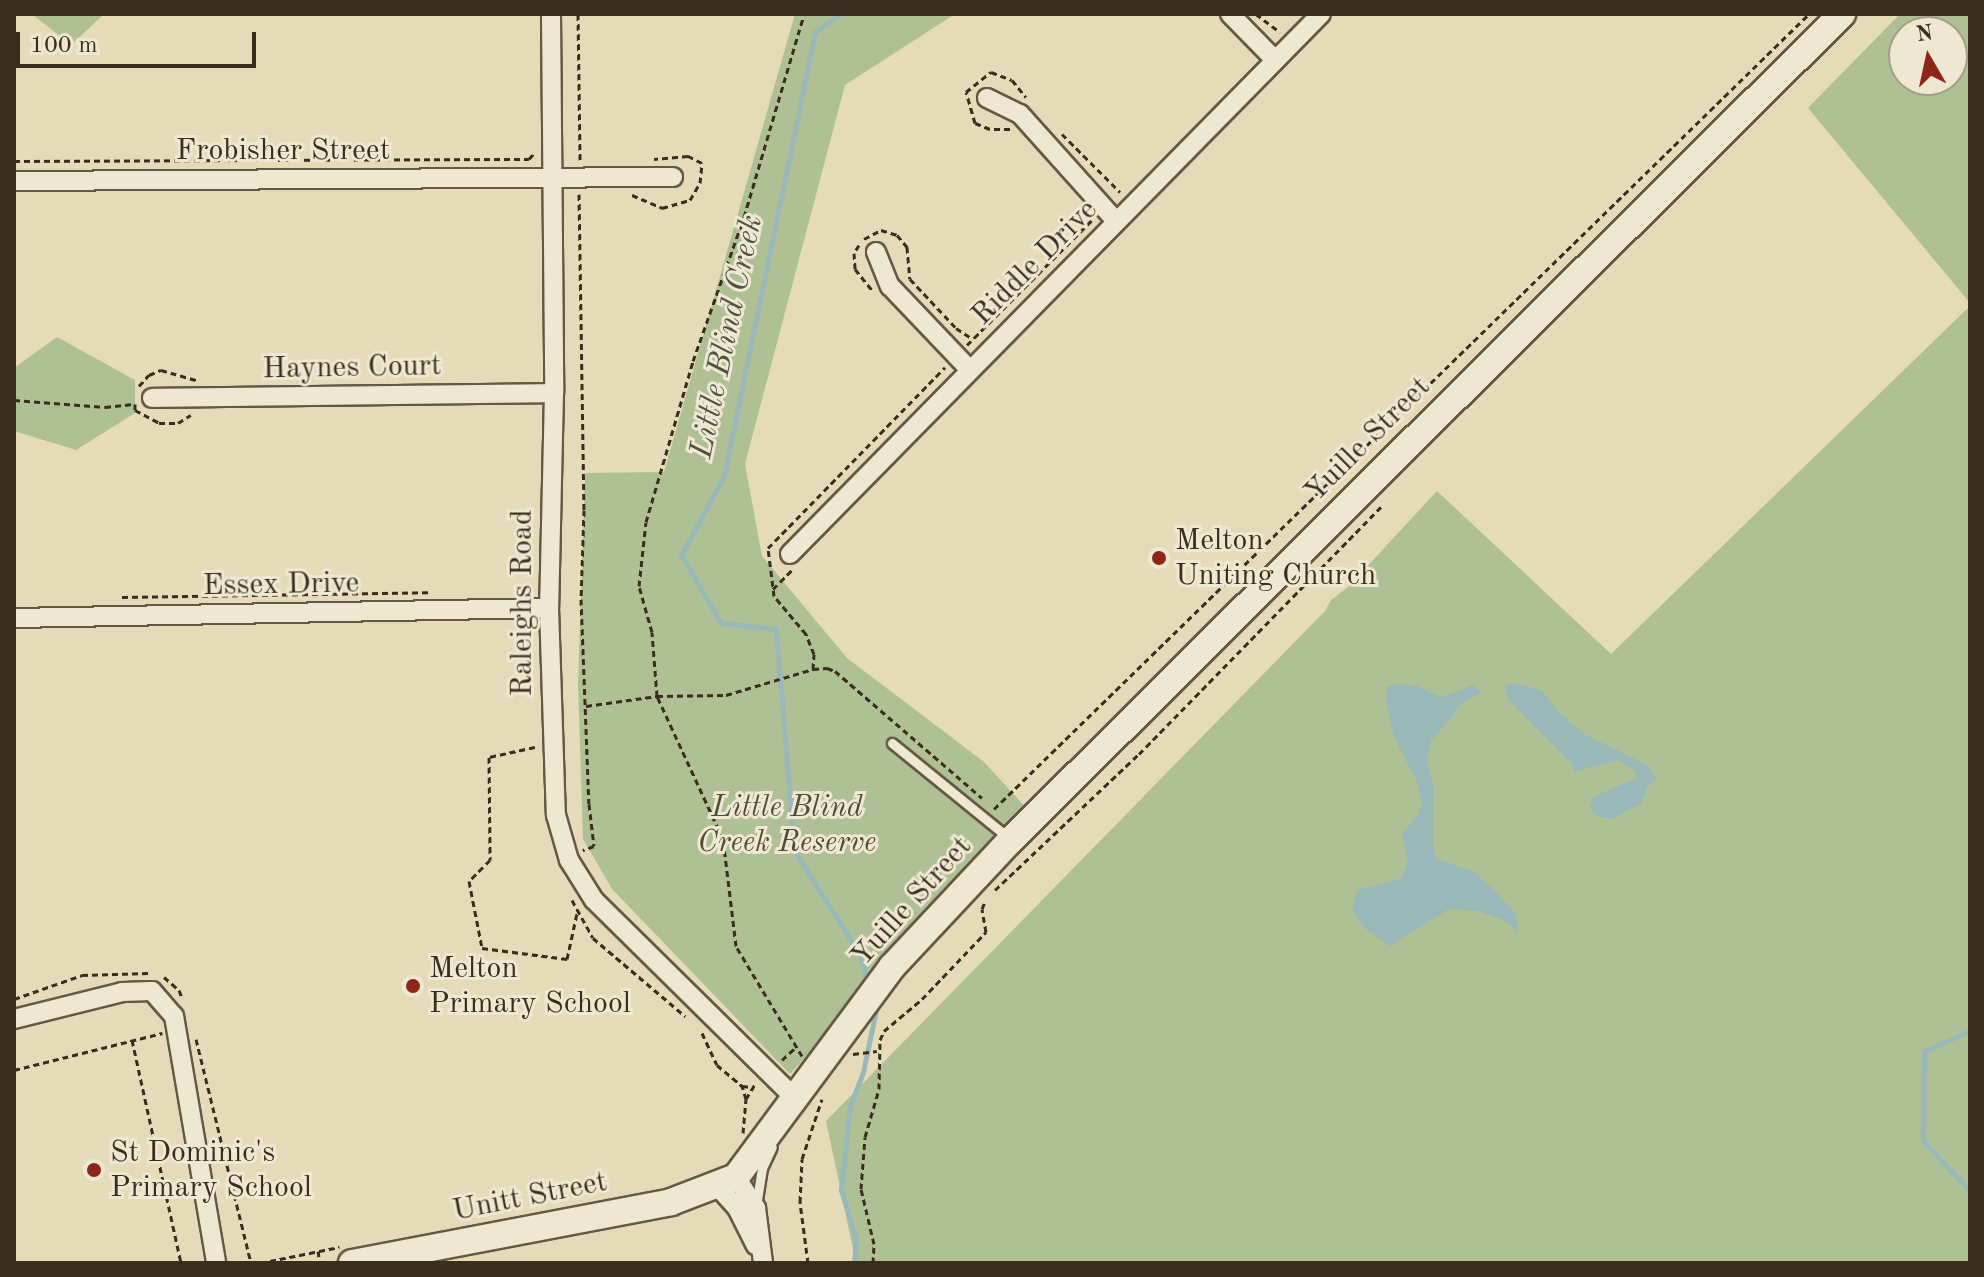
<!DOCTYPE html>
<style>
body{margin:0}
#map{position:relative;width:1984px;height:1277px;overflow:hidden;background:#e5dbb9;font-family:"Old Standard TT",serif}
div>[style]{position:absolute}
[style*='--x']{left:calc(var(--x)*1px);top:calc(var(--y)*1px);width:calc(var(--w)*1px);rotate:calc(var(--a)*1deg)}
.green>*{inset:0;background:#afc194}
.water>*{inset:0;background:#98b9b8}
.stream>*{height:5px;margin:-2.5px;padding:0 2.5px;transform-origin:2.5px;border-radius:2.5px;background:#98b9b8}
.path>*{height:3px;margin-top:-1.5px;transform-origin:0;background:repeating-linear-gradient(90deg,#3b2d1e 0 6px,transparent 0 10px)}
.roads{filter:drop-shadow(2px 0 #665845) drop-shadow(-2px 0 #665845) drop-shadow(0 2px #665845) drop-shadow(0 -2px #665845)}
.lane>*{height:9px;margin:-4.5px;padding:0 4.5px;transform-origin:4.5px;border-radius:4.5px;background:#eee8d2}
.street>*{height:18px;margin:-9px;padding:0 9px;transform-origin:9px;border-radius:9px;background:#eee8d2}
.secondary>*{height:26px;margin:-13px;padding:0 13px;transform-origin:13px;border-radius:13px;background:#eee8d2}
.dots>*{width:22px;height:22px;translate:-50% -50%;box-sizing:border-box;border:4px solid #eee8d2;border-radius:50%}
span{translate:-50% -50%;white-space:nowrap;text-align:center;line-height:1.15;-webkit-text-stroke:6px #eee8d2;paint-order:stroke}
.street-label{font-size:30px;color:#3b2d1e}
.poi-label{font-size:30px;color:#3b2d1e}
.left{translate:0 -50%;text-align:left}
.park-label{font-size:30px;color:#524b36;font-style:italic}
.water-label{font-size:32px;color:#525044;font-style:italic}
.frame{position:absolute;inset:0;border:16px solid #3b2d1e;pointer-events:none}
.north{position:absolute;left:1888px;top:16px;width:80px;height:80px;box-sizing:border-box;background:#eee8d2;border:2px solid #a69d8a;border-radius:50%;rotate:351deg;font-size:22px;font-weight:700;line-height:32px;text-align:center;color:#3b2d1e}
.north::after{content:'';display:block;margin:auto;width:28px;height:36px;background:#8f2418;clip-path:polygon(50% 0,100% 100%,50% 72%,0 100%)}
.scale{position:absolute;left:16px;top:32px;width:240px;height:36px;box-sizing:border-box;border:4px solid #3b2d1e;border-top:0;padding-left:10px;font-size:24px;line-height:28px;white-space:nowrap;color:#3b2d1e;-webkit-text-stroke:6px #eee8d2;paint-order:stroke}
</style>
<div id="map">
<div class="green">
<div style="clip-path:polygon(32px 14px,104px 14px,71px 45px)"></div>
<div style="clip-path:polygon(795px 14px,955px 14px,845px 85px,745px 464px,762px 556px,847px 658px,984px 762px,1029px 811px,790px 1074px,612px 889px,583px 839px,578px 683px,585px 473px,664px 472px)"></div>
<div style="clip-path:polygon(evenodd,1900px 14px,1970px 14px,1970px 303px,1808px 108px,1900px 14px,1904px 32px,1952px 32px,1952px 80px,1904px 80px,1904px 32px)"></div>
<div style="clip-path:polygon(1970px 306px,1970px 1263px,856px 1263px,826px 1121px,1325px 611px,1331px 600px,1348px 587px,1437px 491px,1611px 654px)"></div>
<div style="clip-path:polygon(57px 337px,135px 380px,135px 413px,76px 450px,14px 431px,14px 368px)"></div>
</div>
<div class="water">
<div style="clip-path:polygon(1513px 683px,1541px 690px,1557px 710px,1584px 734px,1648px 765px,1656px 778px,1647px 788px,1641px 804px,1611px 819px,1597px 816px,1590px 808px,1593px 797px,1636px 778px,1634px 770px,1617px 760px,1575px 772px,1571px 763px,1507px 698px,1505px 686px)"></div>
<div style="clip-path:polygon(1399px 684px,1417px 686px,1441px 697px,1474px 685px,1481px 692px,1460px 706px,1431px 741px,1427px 762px,1433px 783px,1433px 847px,1437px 859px,1474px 872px,1496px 892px,1515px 913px,1519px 932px,1503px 920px,1479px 911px,1449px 909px,1390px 946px,1367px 930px,1352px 911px,1357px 890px,1401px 879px,1408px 862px,1402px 833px,1418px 815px,1422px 802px,1416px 780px,1394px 737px,1386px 703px,1387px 686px)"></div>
</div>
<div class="stream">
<div style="--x:840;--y:14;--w:31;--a:144"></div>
<div style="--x:815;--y:32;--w:453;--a:101.6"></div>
<div style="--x:724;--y:476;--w:90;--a:118.6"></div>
<div style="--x:681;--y:555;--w:79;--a:59.5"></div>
<div style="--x:721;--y:623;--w:55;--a:6.2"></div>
<div style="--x:776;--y:629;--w:222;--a:85.3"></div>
<div style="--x:794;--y:850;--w:124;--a:57.8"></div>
<div style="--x:860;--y:955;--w:24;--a:75"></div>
<div style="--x:1970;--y:1031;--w:50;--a:156.5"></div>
<div style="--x:1924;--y:1051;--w:90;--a:90.6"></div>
<div style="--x:1923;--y:1141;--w:69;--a:46.8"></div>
<div style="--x:854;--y:1263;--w:24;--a:-85"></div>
<div style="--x:856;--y:1239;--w:51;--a:-107"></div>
<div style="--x:841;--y:1190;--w:84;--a:-83.9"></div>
<div style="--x:850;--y:1106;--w:36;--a:-69"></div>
<div style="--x:863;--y:1072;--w:63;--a:-78.2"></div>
</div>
<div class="path">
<div style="--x:578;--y:14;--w:148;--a:89.2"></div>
<div style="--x:1256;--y:14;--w:30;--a:37"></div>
<div style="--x:1010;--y:129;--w:20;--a:180"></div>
<div style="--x:990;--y:129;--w:16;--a:-158"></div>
<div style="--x:975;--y:123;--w:32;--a:-106"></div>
<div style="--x:966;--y:92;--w:32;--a:-39"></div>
<div style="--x:991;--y:72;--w:22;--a:21"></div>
<div style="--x:1012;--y:80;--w:22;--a:51"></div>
<div style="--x:1062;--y:134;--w:82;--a:45"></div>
<div style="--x:14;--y:161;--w:515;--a:-0.22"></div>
<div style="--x:529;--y:159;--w:9;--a:-49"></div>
<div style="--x:579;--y:194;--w:316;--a:89.1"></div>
<div style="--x:584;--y:510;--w:89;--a:91.9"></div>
<div style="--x:581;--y:599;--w:205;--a:87.8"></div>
<div style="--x:589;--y:804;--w:42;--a:83.2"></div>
<div style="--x:594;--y:846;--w:12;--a:160"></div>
<div style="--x:632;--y:195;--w:33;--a:23"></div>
<div style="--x:662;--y:208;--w:29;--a:-16"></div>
<div style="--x:690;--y:200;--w:20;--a:-60"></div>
<div style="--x:700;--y:183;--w:20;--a:-84"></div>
<div style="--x:702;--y:163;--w:16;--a:-153"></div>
<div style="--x:688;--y:156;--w:34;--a:175"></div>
<div style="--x:864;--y:239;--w:19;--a:-28"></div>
<div style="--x:881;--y:230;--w:17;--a:17"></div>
<div style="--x:897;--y:235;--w:16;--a:50"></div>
<div style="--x:907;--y:247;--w:32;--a:85"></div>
<div style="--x:910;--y:279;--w:67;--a:46.8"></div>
<div style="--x:956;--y:328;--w:20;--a:33"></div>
<div style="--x:859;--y:245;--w:9;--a:122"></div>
<div style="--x:854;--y:253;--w:16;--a:86"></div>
<div style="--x:855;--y:269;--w:27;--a:51"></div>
<div style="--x:967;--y:345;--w:177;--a:-45"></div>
<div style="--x:139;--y:386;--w:15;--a:-48"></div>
<div style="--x:149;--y:375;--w:13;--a:-23"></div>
<div style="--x:161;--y:370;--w:37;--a:16"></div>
<div style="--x:14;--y:400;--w:91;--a:4.4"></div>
<div style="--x:105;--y:407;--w:29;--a:-6"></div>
<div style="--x:135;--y:404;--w:6;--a:90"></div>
<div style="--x:135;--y:410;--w:27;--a:28"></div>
<div style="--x:159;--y:423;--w:19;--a:0"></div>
<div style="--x:178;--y:423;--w:15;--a:-32"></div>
<div style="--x:773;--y:589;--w:27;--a:-45"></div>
<div style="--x:122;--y:597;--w:308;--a:-0.9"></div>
<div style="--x:813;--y:669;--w:14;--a:-4"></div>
<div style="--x:827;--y:668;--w:9;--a:21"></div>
<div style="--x:835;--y:671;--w:194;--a:40.8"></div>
<div style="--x:586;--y:706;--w:72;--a:-8"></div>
<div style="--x:657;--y:696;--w:69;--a:-0.8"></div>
<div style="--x:726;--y:695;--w:91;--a:-16.6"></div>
<div style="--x:813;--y:669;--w:15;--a:-86"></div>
<div style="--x:814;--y:654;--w:22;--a:-112"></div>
<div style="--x:806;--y:634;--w:50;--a:-130.1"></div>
<div style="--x:774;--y:596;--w:48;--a:-97.1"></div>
<div style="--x:768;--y:548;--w:253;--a:-45.6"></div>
<div style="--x:535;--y:747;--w:47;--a:167.7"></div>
<div style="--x:489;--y:757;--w:103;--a:89.4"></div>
<div style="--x:490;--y:860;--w:30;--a:135"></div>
<div style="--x:469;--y:881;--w:68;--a:79"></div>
<div style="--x:482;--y:948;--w:86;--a:7.4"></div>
<div style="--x:567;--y:959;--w:47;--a:-77.7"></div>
<div style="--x:994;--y:809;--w:1139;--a:-44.29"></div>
<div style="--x:995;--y:890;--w:198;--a:-43.4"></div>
<div style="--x:1139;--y:754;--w:349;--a:-45.6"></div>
<div style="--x:572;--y:900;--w:43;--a:61.1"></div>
<div style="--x:593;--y:938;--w:121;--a:40.3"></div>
<div style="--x:164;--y:977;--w:20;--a:41"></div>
<div style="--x:179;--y:990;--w:9;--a:69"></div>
<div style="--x:14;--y:999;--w:72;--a:-19.4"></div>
<div style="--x:82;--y:975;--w:67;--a:-1.7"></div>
<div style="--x:702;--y:1033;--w:35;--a:65"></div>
<div style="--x:717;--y:1065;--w:33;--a:40"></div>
<div style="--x:196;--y:1039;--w:231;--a:76.2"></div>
<div style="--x:132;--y:1040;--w:228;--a:77.6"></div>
<div style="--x:853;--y:1054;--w:24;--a:-7"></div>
<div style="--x:802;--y:1056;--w:128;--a:-121"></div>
<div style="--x:736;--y:946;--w:108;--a:-96.9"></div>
<div style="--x:723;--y:839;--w:157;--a:-114.8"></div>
<div style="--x:657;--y:696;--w:64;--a:-94.5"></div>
<div style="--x:652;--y:632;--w:48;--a:-105.8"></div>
<div style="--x:639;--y:586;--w:64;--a:-83.8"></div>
<div style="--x:646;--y:522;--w:168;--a:-73.7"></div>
<div style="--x:693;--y:361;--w:153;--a:-70.5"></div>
<div style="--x:744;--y:217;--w:212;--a:-73.5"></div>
<div style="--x:782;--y:1060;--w:19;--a:-43"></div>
<div style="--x:14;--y:1070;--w:153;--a:-14"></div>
<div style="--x:746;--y:1099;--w:14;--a:-107"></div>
<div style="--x:742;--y:1086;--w:10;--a:6"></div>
<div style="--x:743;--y:1133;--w:34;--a:-85"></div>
<div style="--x:746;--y:1099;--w:17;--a:-59"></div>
<div style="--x:318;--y:1251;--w:12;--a:81"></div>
<div style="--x:260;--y:1263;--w:81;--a:-11.4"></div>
<div style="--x:808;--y:1263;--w:62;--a:-97.5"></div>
<div style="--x:800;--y:1202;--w:43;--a:-87.3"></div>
<div style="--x:802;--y:1159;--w:63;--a:-71.6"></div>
<div style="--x:873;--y:1263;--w:19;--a:-87"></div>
<div style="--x:874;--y:1244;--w:57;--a:-103.3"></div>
<div style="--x:861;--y:1189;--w:52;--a:-85.6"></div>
<div style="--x:865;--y:1137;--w:50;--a:-73.7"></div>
<div style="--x:879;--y:1089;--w:49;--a:-88.8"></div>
<div style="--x:880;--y:1040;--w:10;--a:-66"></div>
<div style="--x:884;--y:1031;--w:50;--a:-40.1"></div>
<div style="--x:922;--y:999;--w:93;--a:-46.3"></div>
<div style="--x:986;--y:932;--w:23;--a:-100"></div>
<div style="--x:982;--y:909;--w:9;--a:-69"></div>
</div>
<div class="roads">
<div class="lane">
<div style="--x:892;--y:743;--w:152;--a:39.1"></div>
<div style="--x:756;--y:1206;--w:38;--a:-81"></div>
<div style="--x:762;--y:1168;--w:23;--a:-65"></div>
</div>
<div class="street">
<div style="--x:551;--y:14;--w:379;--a:89.5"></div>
<div style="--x:554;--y:393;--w:215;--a:91.3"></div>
<div style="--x:549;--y:608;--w:207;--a:88.1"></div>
<div style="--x:556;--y:815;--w:47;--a:73.9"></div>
<div style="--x:569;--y:860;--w:47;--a:58"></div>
<div style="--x:594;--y:900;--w:284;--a:44.6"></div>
<div style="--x:1230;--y:14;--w:64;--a:45.6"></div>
<div style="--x:987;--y:98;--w:37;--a:26"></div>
<div style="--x:1020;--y:114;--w:144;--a:48.1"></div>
<div style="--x:14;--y:181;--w:659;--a:-0.35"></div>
<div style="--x:876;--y:252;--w:37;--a:68"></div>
<div style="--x:890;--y:286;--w:115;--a:46.4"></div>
<div style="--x:152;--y:398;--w:402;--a:-0.7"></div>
<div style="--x:790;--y:554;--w:757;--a:-45.48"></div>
<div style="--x:14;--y:618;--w:535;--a:-1.07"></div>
<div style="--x:14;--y:1019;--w:111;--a:-14"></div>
<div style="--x:122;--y:992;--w:30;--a:-2"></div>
<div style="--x:152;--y:991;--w:33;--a:49"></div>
<div style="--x:174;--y:1016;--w:251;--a:80.3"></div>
<div style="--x:736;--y:1177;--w:37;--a:57"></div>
<div style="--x:756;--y:1208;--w:55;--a:82.7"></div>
<div style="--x:718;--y:1187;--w:28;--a:48"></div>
<div style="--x:737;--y:1208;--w:42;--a:63.4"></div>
</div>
<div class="secondary">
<div style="--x:352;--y:1263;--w:325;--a:-10.8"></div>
<div style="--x:671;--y:1202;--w:70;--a:-21"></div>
<div style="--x:736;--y:1177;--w:262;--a:-53.4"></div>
<div style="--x:892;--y:967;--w:174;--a:-46.9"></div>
<div style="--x:1011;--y:840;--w:1172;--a:-44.83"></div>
</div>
</div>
<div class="dots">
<div style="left:1159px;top:558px;background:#8f2418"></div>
<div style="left:413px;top:986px;background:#8f2418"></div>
<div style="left:94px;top:1170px;background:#8f2418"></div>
</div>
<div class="street-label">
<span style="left:283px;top:151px">Frobisher Street</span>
<span style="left:1035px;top:263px;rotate:-45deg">Riddle Drive</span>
<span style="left:352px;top:368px;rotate:-1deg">Haynes Court</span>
<span style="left:1368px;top:440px;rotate:-45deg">Yuille Street</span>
<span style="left:281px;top:585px;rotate:-1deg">Essex Drive</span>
<span style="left:523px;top:603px;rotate:-90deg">Raleighs Road</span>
<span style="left:912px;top:902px;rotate:-48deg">Yuille Street</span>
<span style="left:530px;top:1197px;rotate:-11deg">Unitt Street</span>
</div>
<div class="poi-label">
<span class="left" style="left:1175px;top:558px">Melton<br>Uniting Church</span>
<span class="left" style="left:429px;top:986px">Melton<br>Primary School</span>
<span class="left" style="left:110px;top:1170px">St Dominic's<br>Primary School</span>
</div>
<div class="park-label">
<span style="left:787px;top:825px">Little Blind<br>Creek Reserve</span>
</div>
<div class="water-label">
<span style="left:728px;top:337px;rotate:-78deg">Little Blind Creek</span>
</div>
<div class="frame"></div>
<div class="north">N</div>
<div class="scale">100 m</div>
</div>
